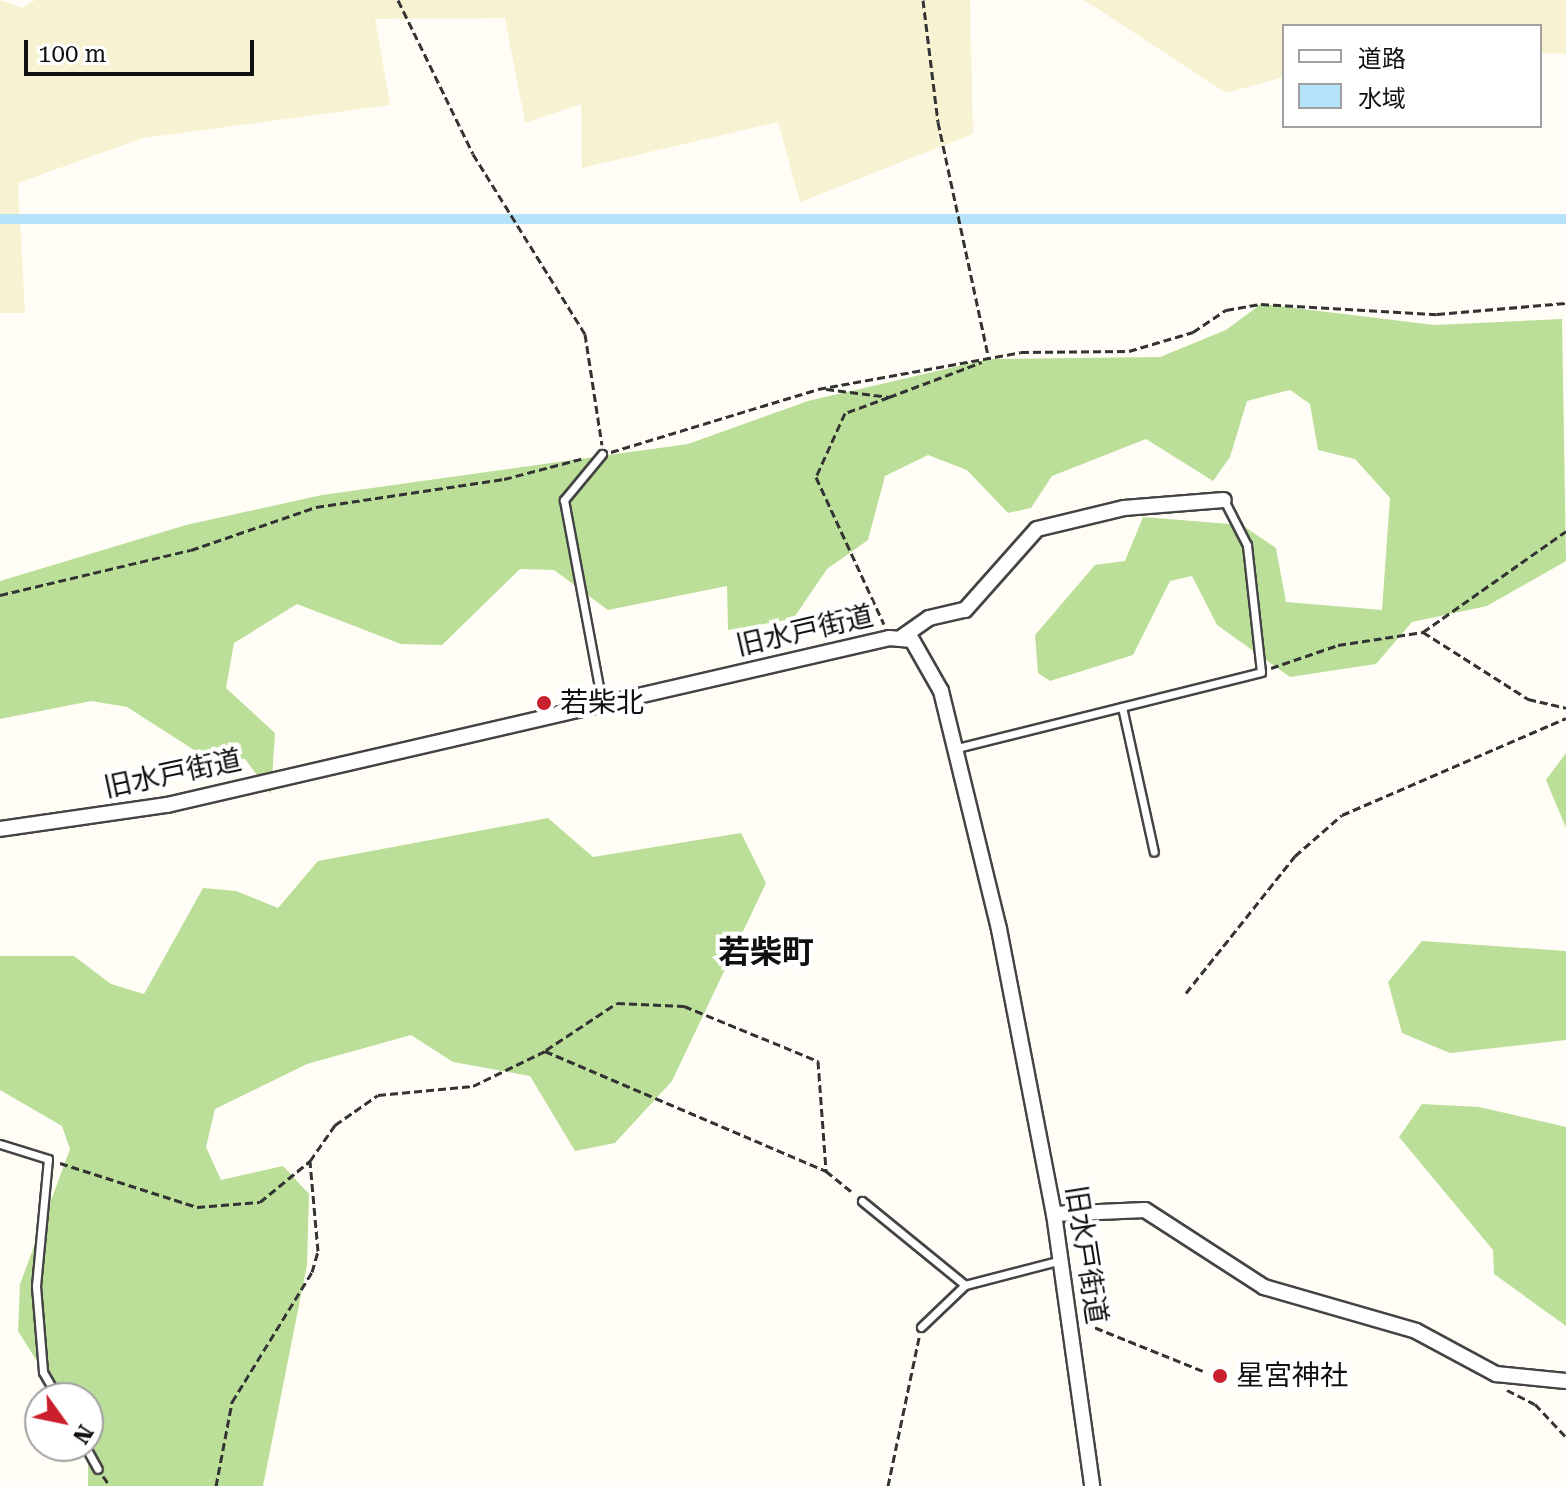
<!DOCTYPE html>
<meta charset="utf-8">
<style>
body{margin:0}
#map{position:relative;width:1566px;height:1486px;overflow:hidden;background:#fffdf5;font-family:"Roboto Serif","Noto Sans JP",serif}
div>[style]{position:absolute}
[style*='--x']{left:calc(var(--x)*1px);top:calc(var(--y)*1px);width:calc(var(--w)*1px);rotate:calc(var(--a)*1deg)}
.farmland>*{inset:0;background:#f7f3d2}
.forest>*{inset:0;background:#bbdf99}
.water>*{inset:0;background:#b6e3fa;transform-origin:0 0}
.path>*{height:3px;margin-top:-1.5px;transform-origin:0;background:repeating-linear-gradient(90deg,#333 0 8px,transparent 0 12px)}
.roads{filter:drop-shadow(2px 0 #444) drop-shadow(-2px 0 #444) drop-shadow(0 2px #444) drop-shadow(0 -2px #444)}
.service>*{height:7px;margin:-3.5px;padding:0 3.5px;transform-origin:3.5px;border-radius:3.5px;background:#fff}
.minor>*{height:14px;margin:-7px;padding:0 7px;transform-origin:7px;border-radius:7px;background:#fff}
.dots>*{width:22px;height:22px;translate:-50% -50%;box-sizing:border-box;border:4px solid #fff;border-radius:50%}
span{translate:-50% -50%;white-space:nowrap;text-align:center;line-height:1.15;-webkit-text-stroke:8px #fff;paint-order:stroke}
.street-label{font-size:28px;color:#111}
.poi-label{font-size:28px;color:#111}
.left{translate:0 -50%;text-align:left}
.quarter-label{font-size:32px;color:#111;font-weight:700}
.legend{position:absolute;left:1282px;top:24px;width:260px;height:104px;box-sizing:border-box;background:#fff;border:2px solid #a0a0a0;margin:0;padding:10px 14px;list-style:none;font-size:24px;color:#111}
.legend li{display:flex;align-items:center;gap:16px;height:40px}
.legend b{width:40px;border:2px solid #a0a0a0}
.north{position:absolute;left:24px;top:1382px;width:80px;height:80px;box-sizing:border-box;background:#fff;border:2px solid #a0a0a0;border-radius:50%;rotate:123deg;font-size:22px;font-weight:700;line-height:32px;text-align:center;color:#111}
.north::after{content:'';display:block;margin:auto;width:28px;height:36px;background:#ca1f2d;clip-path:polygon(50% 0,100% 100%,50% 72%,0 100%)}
.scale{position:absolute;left:24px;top:40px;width:230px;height:36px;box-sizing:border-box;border:4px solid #111;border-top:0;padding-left:10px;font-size:24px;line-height:28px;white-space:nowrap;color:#111;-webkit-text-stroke:6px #fff;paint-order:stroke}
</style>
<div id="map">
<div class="farmland">
<div style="clip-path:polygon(0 0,23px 8px,35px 0,970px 0,973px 134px,800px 202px,778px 122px,582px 168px,581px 104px,525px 123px,505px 18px,375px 19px,390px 105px,143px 138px,18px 183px,25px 313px,0 313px)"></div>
<div style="clip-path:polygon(1084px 0,1566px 0,1566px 54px,1540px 53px,1540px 26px,1284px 26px,1284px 77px,1226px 93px)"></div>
</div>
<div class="forest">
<div style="clip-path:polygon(1261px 304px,1434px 325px,1562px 319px,1566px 561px,1487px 606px,1412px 622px,1376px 664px,1290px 677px,1217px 625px,1192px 576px,1170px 581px,1133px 655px,1050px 681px,1038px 673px,1035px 635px,1095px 565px,1125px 561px,1143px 517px,1242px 525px,1276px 548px,1286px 602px,1382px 610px,1390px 498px,1355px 459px,1318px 450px,1310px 404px,1290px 390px,1247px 401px,1230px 457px,1213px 481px,1146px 439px,1052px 476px,1031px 508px,1008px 513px,967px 470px,928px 455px,885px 476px,868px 540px,827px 569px,793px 619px,728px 630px,727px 586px,608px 610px,554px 570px,520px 569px,442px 645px,401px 644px,297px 604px,234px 643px,226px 688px,275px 733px,271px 794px,245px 759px,205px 757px,127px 707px,91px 701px,0 719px,0 581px,186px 525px,322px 495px,688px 444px,808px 401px,989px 359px,1160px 357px,1226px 330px)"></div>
<div style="clip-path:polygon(1566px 753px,1566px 828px,1546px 780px)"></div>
<div style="clip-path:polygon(548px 818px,593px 857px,741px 833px,766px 883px,672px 1081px,615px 1143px,575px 1151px,530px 1076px,453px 1062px,411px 1035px,307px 1064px,215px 1109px,206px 1147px,221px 1180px,283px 1166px,309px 1194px,307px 1265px,263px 1486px,88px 1486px,88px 1398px,60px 1398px,18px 1331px,20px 1284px,70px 1149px,62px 1126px,0 1090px,0 956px,74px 956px,111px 984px,144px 994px,203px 888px,236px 891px,278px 908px,318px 861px)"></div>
<div style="clip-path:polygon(1422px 941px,1566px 951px,1566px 1040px,1450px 1053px,1402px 1033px,1388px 982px)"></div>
<div style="clip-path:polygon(1422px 1104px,1479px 1107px,1566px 1127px,1566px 1326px,1494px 1274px,1493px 1250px,1399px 1137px)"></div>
</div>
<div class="water">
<div style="left:1566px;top:214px;width:10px;height:1582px;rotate:90deg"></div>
</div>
<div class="path">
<div style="--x:398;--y:0;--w:171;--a:64"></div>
<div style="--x:473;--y:154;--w:212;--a:58.1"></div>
<div style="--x:585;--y:334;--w:112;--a:81.3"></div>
<div style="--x:923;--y:0;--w:123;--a:83"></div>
<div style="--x:938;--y:122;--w:242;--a:77.9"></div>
<div style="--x:826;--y:389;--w:64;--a:7.2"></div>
<div style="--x:889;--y:397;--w:47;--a:160"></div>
<div style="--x:845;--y:413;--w:70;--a:114.4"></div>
<div style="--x:816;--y:477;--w:162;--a:65.2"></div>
<div style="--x:889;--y:397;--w:99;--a:-20.6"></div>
<div style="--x:611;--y:452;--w:216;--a:-16.9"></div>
<div style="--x:818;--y:389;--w:206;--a:-10.3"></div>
<div style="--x:1021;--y:352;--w:108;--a:-0.5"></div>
<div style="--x:1129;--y:351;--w:67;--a:-16.5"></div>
<div style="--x:1193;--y:332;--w:40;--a:-34"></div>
<div style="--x:1226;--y:310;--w:36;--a:-10"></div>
<div style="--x:1261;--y:304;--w:176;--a:3.3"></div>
<div style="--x:1437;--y:314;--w:129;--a:-4.9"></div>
<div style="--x:0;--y:595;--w:196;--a:-13.3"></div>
<div style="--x:191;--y:550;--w:132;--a:-19"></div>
<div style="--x:316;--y:507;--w:190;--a:-8.5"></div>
<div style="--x:504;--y:479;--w:83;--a:-14.7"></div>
<div style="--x:1423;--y:632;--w:125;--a:32.5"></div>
<div style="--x:1528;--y:699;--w:39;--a:13"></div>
<div style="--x:1271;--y:668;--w:71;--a:-18.9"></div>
<div style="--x:1338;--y:645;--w:86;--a:-8.7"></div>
<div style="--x:1423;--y:632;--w:175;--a:-35.2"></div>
<div style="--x:1186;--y:993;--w:175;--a:-51.5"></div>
<div style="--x:1295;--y:856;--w:62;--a:-41.1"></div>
<div style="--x:1342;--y:815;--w:244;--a:-23.4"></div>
<div style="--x:546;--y:1050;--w:85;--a:-33.5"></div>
<div style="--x:617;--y:1003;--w:67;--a:2.6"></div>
<div style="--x:684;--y:1006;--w:145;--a:22.3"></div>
<div style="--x:818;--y:1061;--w:110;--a:85.8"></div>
<div style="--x:60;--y:1163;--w:144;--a:17.8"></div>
<div style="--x:197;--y:1207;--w:63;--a:-4.5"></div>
<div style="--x:260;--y:1202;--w:65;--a:-39.4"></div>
<div style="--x:1084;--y:1323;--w:128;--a:22"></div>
<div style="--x:1507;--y:1390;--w:31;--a:27"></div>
<div style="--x:1535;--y:1404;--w:45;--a:46.8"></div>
<div style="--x:103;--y:1476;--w:12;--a:55"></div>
<div style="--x:216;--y:1486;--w:86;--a:-79.2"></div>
<div style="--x:232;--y:1402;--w:153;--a:-58.4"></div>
<div style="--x:312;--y:1272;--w:22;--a:-74"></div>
<div style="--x:318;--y:1251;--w:90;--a:-95.1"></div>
<div style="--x:310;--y:1161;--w:44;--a:-55.2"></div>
<div style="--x:335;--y:1125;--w:52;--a:-34.9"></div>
<div style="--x:378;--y:1095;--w:95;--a:-5.4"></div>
<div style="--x:473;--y:1086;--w:80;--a:-25.9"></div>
<div style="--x:545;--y:1051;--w:306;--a:23.1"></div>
<div style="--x:826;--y:1171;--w:35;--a:39"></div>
<div style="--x:888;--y:1486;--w:152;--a:-78.2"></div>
</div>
<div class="roads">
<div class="service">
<div style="--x:602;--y:454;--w:60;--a:129.6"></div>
<div style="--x:564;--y:500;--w:207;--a:79.4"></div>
<div style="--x:1122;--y:707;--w:148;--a:77.6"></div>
<div style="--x:957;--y:748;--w:313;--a:-14"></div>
<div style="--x:1261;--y:672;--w:128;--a:-96.3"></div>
<div style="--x:1247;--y:545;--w:51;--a:-117.1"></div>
<div style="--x:0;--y:1144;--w:50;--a:17.4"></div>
<div style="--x:48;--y:1159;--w:128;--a:95.4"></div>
<div style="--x:36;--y:1286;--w:86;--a:85.3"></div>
<div style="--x:43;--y:1372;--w:30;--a:60"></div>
<div style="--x:862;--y:1201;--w:133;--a:39.2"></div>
<div style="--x:921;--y:1327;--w:61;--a:-43.7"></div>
<div style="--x:965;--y:1285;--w:99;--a:-14.6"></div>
<div style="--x:85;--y:1446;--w:26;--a:61"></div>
</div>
<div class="minor">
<div style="--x:902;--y:637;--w:33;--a:-35"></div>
<div style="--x:929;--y:618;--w:37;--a:-13"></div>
<div style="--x:965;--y:610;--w:108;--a:-48.4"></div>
<div style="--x:1037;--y:529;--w:89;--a:-13.6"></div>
<div style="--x:1124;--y:508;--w:100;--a:-4.6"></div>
<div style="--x:0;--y:829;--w:169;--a:-8.2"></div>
<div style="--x:167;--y:805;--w:741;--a:-13.02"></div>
<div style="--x:889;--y:638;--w:23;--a:5"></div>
<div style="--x:912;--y:640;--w:59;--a:60.4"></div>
<div style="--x:941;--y:691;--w:245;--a:76.3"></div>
<div style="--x:999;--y:929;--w:290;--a:79.1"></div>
<div style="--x:1054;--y:1214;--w:275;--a:82"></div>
<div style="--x:1054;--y:1214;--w:91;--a:-2.5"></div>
<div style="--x:1145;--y:1210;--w:142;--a:32.9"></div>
<div style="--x:1264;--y:1287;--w:158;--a:16.1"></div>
<div style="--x:1416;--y:1331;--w:91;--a:28.3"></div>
<div style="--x:1496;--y:1374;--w:70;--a:5.7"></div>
</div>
</div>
<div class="dots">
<div style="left:544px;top:703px;background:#ca1f2d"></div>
<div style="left:1220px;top:1376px;background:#ca1f2d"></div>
</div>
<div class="street-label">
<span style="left:805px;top:631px;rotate:-13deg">旧水戸街道</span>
<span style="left:173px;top:774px;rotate:-12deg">旧水戸街道</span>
<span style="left:1086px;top:1255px;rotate:81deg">旧水戸街道</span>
</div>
<div class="poi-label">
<span class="left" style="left:560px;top:703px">若柴北</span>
<span class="left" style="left:1236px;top:1376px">星宮神社</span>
</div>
<div class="quarter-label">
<span style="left:766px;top:952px">若柴町</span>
</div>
<ul class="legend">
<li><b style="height:10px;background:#fff"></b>道路</li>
<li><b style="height:22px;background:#b6e3fa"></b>水域</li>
</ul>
<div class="north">N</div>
<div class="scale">100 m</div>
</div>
